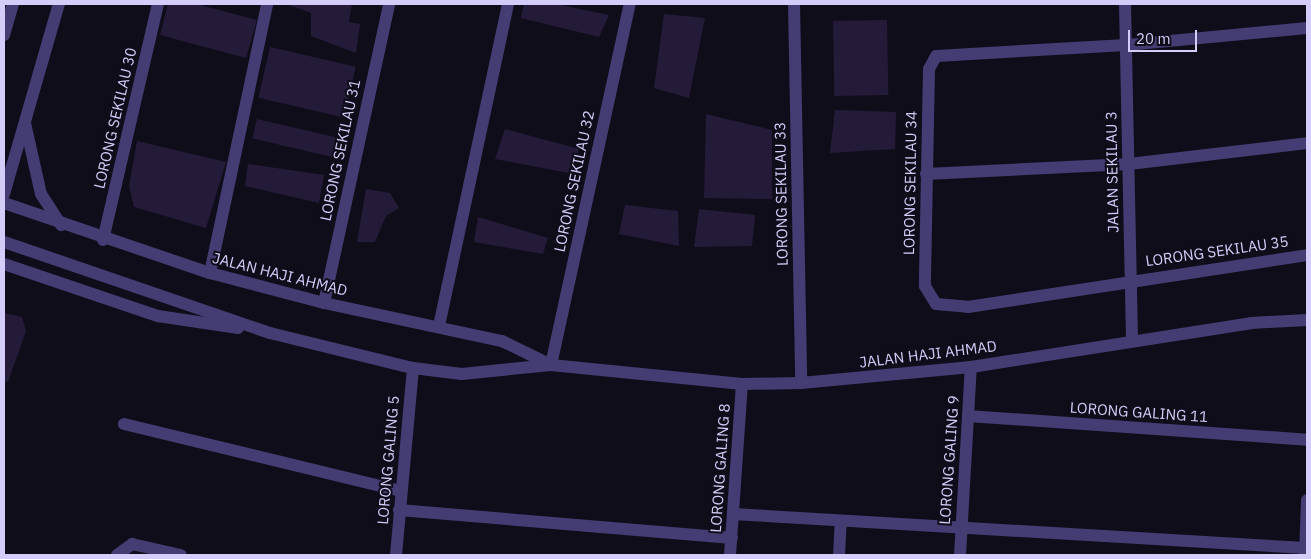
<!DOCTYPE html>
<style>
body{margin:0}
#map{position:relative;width:1311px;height:559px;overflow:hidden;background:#100d1a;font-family:"IBM Plex Sans",sans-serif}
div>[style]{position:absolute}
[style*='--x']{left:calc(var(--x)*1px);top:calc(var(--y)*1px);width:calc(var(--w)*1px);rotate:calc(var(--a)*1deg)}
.building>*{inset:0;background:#241b39;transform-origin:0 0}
.service>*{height:12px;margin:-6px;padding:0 6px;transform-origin:6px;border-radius:6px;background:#443d74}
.minor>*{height:12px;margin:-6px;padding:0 6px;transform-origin:6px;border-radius:6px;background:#443d74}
.tertiary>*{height:12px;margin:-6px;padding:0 6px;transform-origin:6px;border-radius:6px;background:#443d74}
span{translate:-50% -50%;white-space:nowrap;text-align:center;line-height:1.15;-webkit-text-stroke:4px #100d1a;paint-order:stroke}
.street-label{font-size:15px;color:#d5cdf9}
.frame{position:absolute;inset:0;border:5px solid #d5cdf9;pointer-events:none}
.scale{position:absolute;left:1128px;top:30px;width:69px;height:22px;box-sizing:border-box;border:2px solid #d5cdf9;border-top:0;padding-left:6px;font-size:15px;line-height:18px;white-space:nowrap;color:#d5cdf9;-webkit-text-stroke:4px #100d1a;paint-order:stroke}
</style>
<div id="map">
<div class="building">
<div style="clip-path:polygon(168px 4px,196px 4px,257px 20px,246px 58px,160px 35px)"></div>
<div style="clip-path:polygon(286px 4px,352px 4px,349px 22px,360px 24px,356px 53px,311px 36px,311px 13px)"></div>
<div style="clip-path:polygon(524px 4px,556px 4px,609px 15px,599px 37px,521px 18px)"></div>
<div style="clip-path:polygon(664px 14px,705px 18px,689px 98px,654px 88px)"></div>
<div style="left:887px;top:20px;width:75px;height:54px;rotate:89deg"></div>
<div style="left:270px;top:47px;width:88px;height:52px;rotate:13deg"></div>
<div style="clip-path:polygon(835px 110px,896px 112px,895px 149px,830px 153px)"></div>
<div style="clip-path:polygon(706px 114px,772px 130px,772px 199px,704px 198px)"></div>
<div style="left:257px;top:119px;width:83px;height:20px;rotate:13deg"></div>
<div style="clip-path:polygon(505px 129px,579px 149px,569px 173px,495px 159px)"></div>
<div style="clip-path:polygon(137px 141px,226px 162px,206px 228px,134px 207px,129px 186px)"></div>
<div style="clip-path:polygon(248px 164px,324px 175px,319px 203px,245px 186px)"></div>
<div style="clip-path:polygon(366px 189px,390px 193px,399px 208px,386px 216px,375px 242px,357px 242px)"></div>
<div style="clip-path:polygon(625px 205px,678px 211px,679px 246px,619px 234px)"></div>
<div style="clip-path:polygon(699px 209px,755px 215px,752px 246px,694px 247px)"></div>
<div style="clip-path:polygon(478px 217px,548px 238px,543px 254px,474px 242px)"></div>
<div style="clip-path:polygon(4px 313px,22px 317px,26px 331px,8px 382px,4px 381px)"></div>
</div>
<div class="service">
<div style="--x:926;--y:174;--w:203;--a:-2.8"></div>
<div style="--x:1129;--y:164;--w:179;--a:-6.7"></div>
<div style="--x:210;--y:273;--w:275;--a:-78"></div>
<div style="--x:439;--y:326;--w:329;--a:-77.9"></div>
<div style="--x:124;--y:424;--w:285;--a:13.6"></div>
<div style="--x:399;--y:510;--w:334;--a:4.8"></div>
<div style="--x:733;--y:514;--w:574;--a:3.4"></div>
<div style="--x:839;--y:555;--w:33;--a:-87"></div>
</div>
<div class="minor">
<div style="--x:794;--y:4;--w:379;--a:88.9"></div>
<div style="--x:1125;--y:4;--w:336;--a:88.8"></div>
<div style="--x:1307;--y:28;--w:182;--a:174.6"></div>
<div style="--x:1126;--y:45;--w:190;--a:176.7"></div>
<div style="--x:936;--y:56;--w:15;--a:118"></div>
<div style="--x:929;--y:69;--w:217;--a:91.1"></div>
<div style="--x:925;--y:286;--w:21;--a:59"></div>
<div style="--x:936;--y:304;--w:32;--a:5"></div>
<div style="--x:968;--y:307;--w:343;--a:-8.7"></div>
<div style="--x:103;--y:240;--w:242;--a:-76.9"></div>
<div style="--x:324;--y:303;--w:306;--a:-77.7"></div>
<div style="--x:551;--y:365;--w:370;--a:-77.7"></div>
<div style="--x:968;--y:416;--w:340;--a:4"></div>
<div style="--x:117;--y:555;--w:19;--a:-36"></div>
<div style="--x:132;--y:544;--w:50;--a:12.7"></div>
<div style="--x:396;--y:555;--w:188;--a:-84.8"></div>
<div style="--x:730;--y:555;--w:171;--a:-86"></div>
<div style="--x:960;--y:555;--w:188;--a:-86.7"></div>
<div style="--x:1305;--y:555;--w:55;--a:-87.9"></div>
</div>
<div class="tertiary">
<div style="--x:4;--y:35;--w:32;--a:-74"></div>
<div style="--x:25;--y:123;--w:73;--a:77.3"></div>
<div style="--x:41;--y:194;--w:37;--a:57"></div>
<div style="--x:4;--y:194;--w:198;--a:-73.9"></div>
<div style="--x:4;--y:203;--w:218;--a:18.8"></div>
<div style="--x:210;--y:273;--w:118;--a:14.7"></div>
<div style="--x:324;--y:303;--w:182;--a:12.1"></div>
<div style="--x:502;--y:341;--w:55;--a:26.1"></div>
<div style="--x:4;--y:242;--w:281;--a:18.9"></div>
<div style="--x:270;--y:333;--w:147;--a:13.8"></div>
<div style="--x:413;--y:368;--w:49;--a:7"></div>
<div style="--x:462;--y:374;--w:89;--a:-5.8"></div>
<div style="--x:551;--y:365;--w:192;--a:5.7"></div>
<div style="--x:742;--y:384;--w:59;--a:-1"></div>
<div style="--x:801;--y:383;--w:171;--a:-5.4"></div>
<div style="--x:971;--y:367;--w:283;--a:-8.9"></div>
<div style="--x:1251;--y:323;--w:56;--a:-3.1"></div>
<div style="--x:4;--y:264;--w:163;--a:18.7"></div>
<div style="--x:158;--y:316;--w:81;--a:8.5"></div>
</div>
<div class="street-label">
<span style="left:115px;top:118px;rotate:-77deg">LORONG SEKILAU 30</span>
<span style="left:340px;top:150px;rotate:-78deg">LORONG SEKILAU 31</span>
<span style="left:1112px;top:172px;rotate:-91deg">JALAN SEKILAU 3</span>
<span style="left:574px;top:181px;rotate:-78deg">LORONG SEKILAU 32</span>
<span style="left:910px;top:183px;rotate:-89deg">LORONG SEKILAU 34</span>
<span style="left:781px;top:194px;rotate:-91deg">LORONG SEKILAU 33</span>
<span style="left:1217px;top:251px;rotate:-8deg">LORONG SEKILAU 35</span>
<span style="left:280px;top:274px;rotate:14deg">JALAN HAJI AHMAD</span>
<span style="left:928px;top:354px;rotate:-7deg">JALAN HAJI AHMAD</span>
<span style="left:1139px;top:412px;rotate:4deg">LORONG GALING 11</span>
<span style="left:388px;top:460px;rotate:-85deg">LORONG GALING 5</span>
<span style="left:949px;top:460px;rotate:-86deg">LORONG GALING 9</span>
<span style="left:720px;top:468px;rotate:-86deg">LORONG GALING 8</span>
</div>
<div class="frame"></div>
<div class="scale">20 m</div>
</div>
